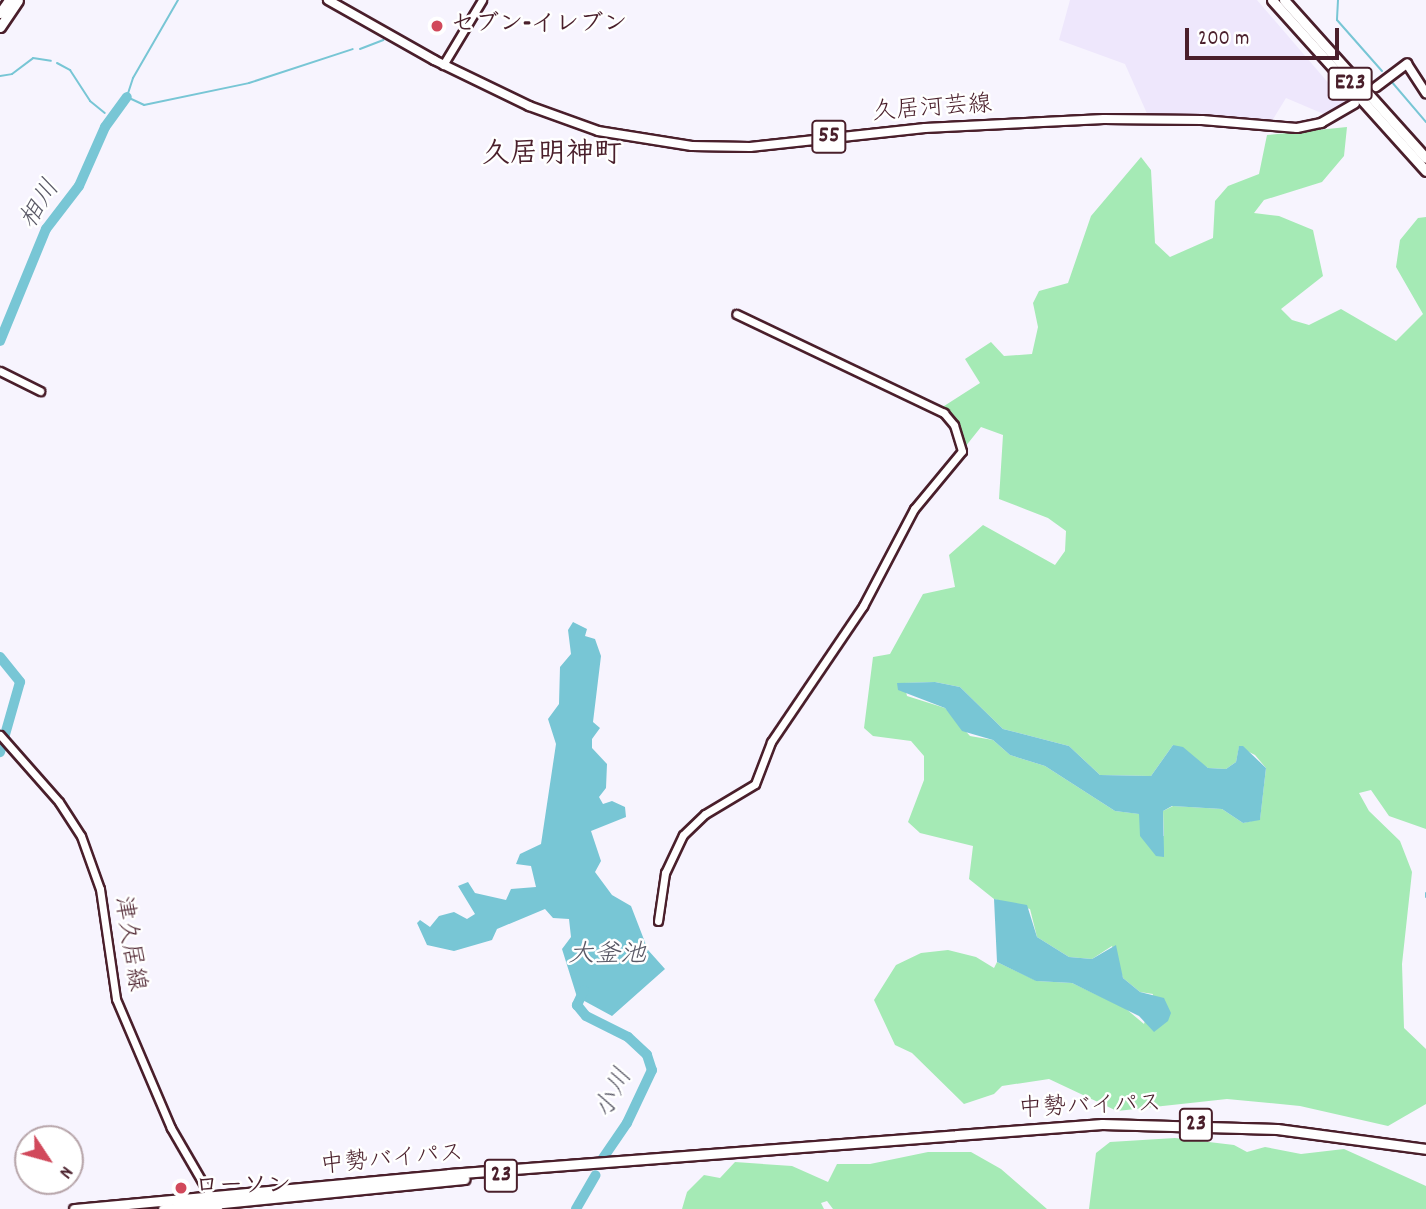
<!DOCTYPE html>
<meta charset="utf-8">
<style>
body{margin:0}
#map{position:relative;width:1426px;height:1209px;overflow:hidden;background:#f7f4fe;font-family:Dekko,"Klee One",sans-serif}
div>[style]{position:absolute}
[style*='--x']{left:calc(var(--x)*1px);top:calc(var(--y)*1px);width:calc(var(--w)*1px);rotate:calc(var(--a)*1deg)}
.built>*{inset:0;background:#eee7fc}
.green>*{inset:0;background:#a5eab5}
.water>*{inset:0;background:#78c6d5}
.stream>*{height:2px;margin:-1px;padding:0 1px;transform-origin:1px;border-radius:1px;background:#78c6d5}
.river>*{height:10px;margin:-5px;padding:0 5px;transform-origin:5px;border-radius:5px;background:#78c6d5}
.roads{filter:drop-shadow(2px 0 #4a1f2b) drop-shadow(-2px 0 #4a1f2b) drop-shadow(0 2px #4a1f2b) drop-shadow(0 -2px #4a1f2b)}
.secondary>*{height:7px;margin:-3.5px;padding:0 3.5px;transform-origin:3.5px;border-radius:3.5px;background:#fff}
.primary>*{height:8px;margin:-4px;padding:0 4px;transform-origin:4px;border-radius:4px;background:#fff}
.highway>*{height:9px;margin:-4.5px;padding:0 4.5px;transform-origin:4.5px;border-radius:4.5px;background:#fff}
.dots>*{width:19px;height:19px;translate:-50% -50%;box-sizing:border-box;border:4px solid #fff;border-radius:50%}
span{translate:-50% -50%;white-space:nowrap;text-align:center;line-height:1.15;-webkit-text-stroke:5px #fff;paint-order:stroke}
.shield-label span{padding:2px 5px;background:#fff;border:2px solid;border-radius:5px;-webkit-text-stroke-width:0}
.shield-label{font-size:23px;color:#4a1f2b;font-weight:700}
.poi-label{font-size:24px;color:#4a1f2b;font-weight:700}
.left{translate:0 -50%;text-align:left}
.street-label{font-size:24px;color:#4a1f2b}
.water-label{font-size:26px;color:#5a5966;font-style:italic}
.quarter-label{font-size:28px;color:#4a1f2b;font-weight:700}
.north{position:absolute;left:14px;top:1125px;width:70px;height:70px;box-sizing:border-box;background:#fff;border:2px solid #b7a5aa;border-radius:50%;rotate:126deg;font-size:19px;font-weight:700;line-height:28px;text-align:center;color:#4a1f2b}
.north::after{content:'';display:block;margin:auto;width:24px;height:32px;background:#d1495b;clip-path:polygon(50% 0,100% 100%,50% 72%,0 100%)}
.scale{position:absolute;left:1185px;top:28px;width:154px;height:32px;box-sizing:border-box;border:4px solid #4a1f2b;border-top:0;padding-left:9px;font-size:21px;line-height:24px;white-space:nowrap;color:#4a1f2b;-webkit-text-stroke:5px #fff;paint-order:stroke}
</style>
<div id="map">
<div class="built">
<div style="clip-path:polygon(1070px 0,1257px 0,1349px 107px,1326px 115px,1286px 98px,1269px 126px,1149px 118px,1125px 64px,1059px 40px)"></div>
</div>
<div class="green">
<div style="clip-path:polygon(evenodd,1347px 127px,1344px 156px,1322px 182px,1264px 200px,1254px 213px,1279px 216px,1313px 230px,1323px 276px,1281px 309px,1292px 320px,1309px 325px,1341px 309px,1396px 341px,1423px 314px,1396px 267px,1400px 240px,1418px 218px,1426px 217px,1426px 829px,1389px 816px,1371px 790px,1359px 793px,1369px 811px,1400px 841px,1412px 872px,1402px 964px,1404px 1028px,1426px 1049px,1426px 1104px,1388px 1126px,1300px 1106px,1227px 1099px,1117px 1111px,1049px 1079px,1002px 1086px,994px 1094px,964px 1104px,912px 1053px,895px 1045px,874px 1000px,896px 965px,921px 953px,948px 950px,976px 957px,994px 968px,997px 962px,1037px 981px,1072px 983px,1125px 1008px,1144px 1024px,1153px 994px,1140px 992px,1123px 978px,1112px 946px,1092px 959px,1069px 957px,1037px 937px,1030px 909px,994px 899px,969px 879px,973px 846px,920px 833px,908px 822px,924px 780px,924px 756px,911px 741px,873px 736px,864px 728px,873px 657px,890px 654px,923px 594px,955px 587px,949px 555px,983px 525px,1055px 565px,1065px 551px,1066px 531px,1048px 518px,999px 499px,1003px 435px,981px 427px,965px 447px,953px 417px,941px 408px,980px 383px,965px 359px,991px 342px,1004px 356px,1032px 354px,1038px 327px,1033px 303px,1039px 291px,1068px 283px,1091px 216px,1141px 157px,1151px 170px,1155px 243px,1170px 257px,1213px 238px,1215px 201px,1228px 186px,1259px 174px,1267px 135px,1347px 127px,935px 682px,960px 687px,1003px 729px,1069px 746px,1100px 775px,1151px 776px,1173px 745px,1208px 768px,1226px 769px,1236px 762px,1239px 747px,1255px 755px,1266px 768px,1260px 819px,1243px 823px,1222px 809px,1173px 806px,1163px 811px,1164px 836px,1140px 836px,1140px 814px,1115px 811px,1045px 766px,1010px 755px,993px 740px,970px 736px,945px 708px,907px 696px,904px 683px,935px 682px)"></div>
<div style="clip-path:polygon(1175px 1138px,1234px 1145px,1247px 1152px,1265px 1147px,1301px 1154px,1344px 1149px,1426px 1186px,1426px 1209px,1089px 1209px,1096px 1153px,1110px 1142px)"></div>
<div style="clip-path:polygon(928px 1152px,971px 1152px,1001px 1169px,1047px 1209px,833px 1209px,827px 1201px,821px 1203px,824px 1209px,682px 1209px,687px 1192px,704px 1175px,720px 1178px,735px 1162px,792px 1166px,828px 1182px,837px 1164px,870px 1164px)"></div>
</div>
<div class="water">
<div style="clip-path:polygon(573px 622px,587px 629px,585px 636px,595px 639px,601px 656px,593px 722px,600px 728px,592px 739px,592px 748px,607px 764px,606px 788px,599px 797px,603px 804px,612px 801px,625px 807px,626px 817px,591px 831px,601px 861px,595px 872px,612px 895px,631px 906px,648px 950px,665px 969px,612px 1016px,577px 997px,562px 949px,571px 937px,569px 919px,553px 918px,545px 909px,497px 929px,492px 940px,454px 951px,427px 945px,417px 923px,420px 920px,430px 927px,439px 916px,454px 912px,467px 919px,475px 914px,458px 886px,468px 882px,475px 893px,506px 900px,511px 889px,536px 887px,531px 866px,516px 864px,520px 854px,541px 844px,556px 744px,548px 719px,559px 704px,560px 667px,571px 654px,568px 630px)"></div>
<div style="clip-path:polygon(935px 682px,960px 687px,1003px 729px,1069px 746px,1100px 775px,1151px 776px,1173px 745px,1183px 747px,1208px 768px,1226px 769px,1236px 762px,1239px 746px,1243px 746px,1266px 768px,1260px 820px,1243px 823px,1222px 809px,1172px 806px,1163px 811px,1164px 851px,1164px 857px,1156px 856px,1140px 836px,1139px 814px,1115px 811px,1045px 766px,1010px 755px,993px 740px,962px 731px,945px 708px,898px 690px,897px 683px)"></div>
<div style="clip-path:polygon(994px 899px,1027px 905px,1037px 937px,1069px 957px,1092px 959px,1116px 945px,1123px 978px,1140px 992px,1164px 998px,1171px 1013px,1168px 1021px,1154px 1032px,1139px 1016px,1072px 983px,1036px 981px,997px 962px)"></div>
</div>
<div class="stream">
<div style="--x:178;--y:0;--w:90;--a:120"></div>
<div style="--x:133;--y:78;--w:20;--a:108"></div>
<div style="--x:127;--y:97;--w:19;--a:25"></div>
<div style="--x:144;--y:105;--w:107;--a:-11.8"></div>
<div style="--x:249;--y:83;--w:109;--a:-18.1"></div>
<div style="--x:1338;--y:0;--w:20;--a:93"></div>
<div style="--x:1337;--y:20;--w:68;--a:48.6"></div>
<div style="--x:360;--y:49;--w:25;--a:-21"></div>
<div style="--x:57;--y:63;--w:15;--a:28"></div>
<div style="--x:70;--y:70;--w:37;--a:57"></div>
<div style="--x:90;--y:101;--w:19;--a:39"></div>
<div style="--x:0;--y:76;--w:12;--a:-9"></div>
<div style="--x:12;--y:74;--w:26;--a:-37"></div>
<div style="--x:33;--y:58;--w:18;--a:9"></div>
<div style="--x:1391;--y:81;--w:54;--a:49.5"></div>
<div style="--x:109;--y:117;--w:1;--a:45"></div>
<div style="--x:1426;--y:893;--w:4;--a:90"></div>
</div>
<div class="river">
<div style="--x:0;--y:341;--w:121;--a:-67.7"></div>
<div style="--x:46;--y:229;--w:54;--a:-52.5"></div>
<div style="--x:79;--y:186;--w:64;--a:-66.2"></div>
<div style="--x:105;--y:127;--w:37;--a:-54"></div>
<div style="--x:0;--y:657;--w:32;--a:51"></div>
<div style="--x:20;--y:682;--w:73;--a:105.9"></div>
<div style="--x:584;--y:990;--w:17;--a:115"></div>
<div style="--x:577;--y:1005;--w:14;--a:51"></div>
<div style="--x:586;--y:1016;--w:47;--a:26.6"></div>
<div style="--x:628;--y:1037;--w:26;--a:43"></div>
<div style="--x:647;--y:1055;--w:16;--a:72"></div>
<div style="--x:652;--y:1070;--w:59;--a:115.3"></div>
<div style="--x:627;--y:1123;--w:46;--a:124.4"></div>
<div style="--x:576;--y:1209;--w:39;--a:-60"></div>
</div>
<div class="roads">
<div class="secondary">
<div style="--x:443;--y:65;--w:76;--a:-59"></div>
<div style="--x:0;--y:371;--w:45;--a:26.6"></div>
<div style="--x:0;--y:735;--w:89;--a:48.6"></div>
<div style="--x:59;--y:802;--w:40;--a:57.1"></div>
<div style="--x:81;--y:836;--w:56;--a:70.3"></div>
<div style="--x:100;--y:889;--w:111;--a:81.7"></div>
<div style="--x:116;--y:999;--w:140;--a:66.9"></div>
<div style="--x:171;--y:1128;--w:94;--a:59.9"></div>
<div style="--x:658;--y:921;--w:49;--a:-81.7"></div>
<div style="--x:665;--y:873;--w:42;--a:-64.7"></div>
<div style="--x:683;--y:835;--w:30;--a:-44"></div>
<div style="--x:705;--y:814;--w:58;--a:-31"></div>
<div style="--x:755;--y:784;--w:45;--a:-69.1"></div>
<div style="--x:771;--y:742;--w:164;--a:-55.9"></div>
<div style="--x:863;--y:606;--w:110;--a:-62.3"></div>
<div style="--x:914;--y:509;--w:75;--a:-50.4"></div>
<div style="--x:962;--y:451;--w:27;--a:-107"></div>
<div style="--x:954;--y:425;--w:16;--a:-130"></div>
<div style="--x:944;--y:413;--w:230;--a:-154.5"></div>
</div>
<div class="primary">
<div style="--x:328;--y:0;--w:122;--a:29.5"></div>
<div style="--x:434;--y:60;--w:106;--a:25.8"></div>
<div style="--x:529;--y:106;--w:73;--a:19.9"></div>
<div style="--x:598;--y:131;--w:95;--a:9.1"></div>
<div style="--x:692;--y:146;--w:58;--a:1"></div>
<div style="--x:750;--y:147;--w:176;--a:-6.2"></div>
<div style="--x:925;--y:128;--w:179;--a:-2.9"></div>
<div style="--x:1104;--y:119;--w:98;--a:0.6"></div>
<div style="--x:1202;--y:120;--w:95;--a:4.8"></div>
<div style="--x:1297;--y:128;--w:25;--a:-12"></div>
<div style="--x:1321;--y:123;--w:39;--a:-30"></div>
<div style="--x:1376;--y:87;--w:39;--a:-37"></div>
<div style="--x:1407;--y:64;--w:35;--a:57"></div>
</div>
<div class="highway">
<div style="--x:1272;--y:0;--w:230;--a:48"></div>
<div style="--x:1284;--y:0;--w:212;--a:48.1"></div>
<div style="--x:0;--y:13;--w:16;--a:-55"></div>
<div style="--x:0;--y:27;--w:32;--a:-56"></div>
<div style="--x:74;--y:1209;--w:377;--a:-5.3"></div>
<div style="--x:449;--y:1174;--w:655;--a:-4.38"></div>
<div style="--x:1102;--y:1124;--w:175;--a:1.6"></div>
<div style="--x:1277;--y:1129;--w:150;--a:7.6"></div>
<div style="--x:163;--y:1209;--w:303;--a:-5.7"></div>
</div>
</div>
<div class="dots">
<div style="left:437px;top:26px;background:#d1495b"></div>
<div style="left:181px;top:1188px;background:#d1495b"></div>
</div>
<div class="shield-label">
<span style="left:1350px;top:84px">E23</span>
<span style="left:829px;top:137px">55</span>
<span style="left:1196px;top:1125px">23</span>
<span style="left:501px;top:1176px">23</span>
</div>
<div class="poi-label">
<span class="left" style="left:451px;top:26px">セブン-イレブン</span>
<span class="left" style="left:195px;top:1188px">ローソン</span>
</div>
<div class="street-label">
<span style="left:932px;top:110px;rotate:-4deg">久居河芸線</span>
<span style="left:128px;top:944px;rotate:81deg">津久居線</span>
<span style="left:1090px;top:1108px;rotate:-2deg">中勢バイパス</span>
<span style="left:392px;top:1161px;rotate:-5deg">中勢バイパス</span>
</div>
<div class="water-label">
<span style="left:41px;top:205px;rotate:-58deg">相川</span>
<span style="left:607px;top:956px">大釜池</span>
<span style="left:615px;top:1094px;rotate:-63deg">小川</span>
</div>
<div class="quarter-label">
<span style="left:552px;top:156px">久居明神町</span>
</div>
<div class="north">N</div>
<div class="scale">200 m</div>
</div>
